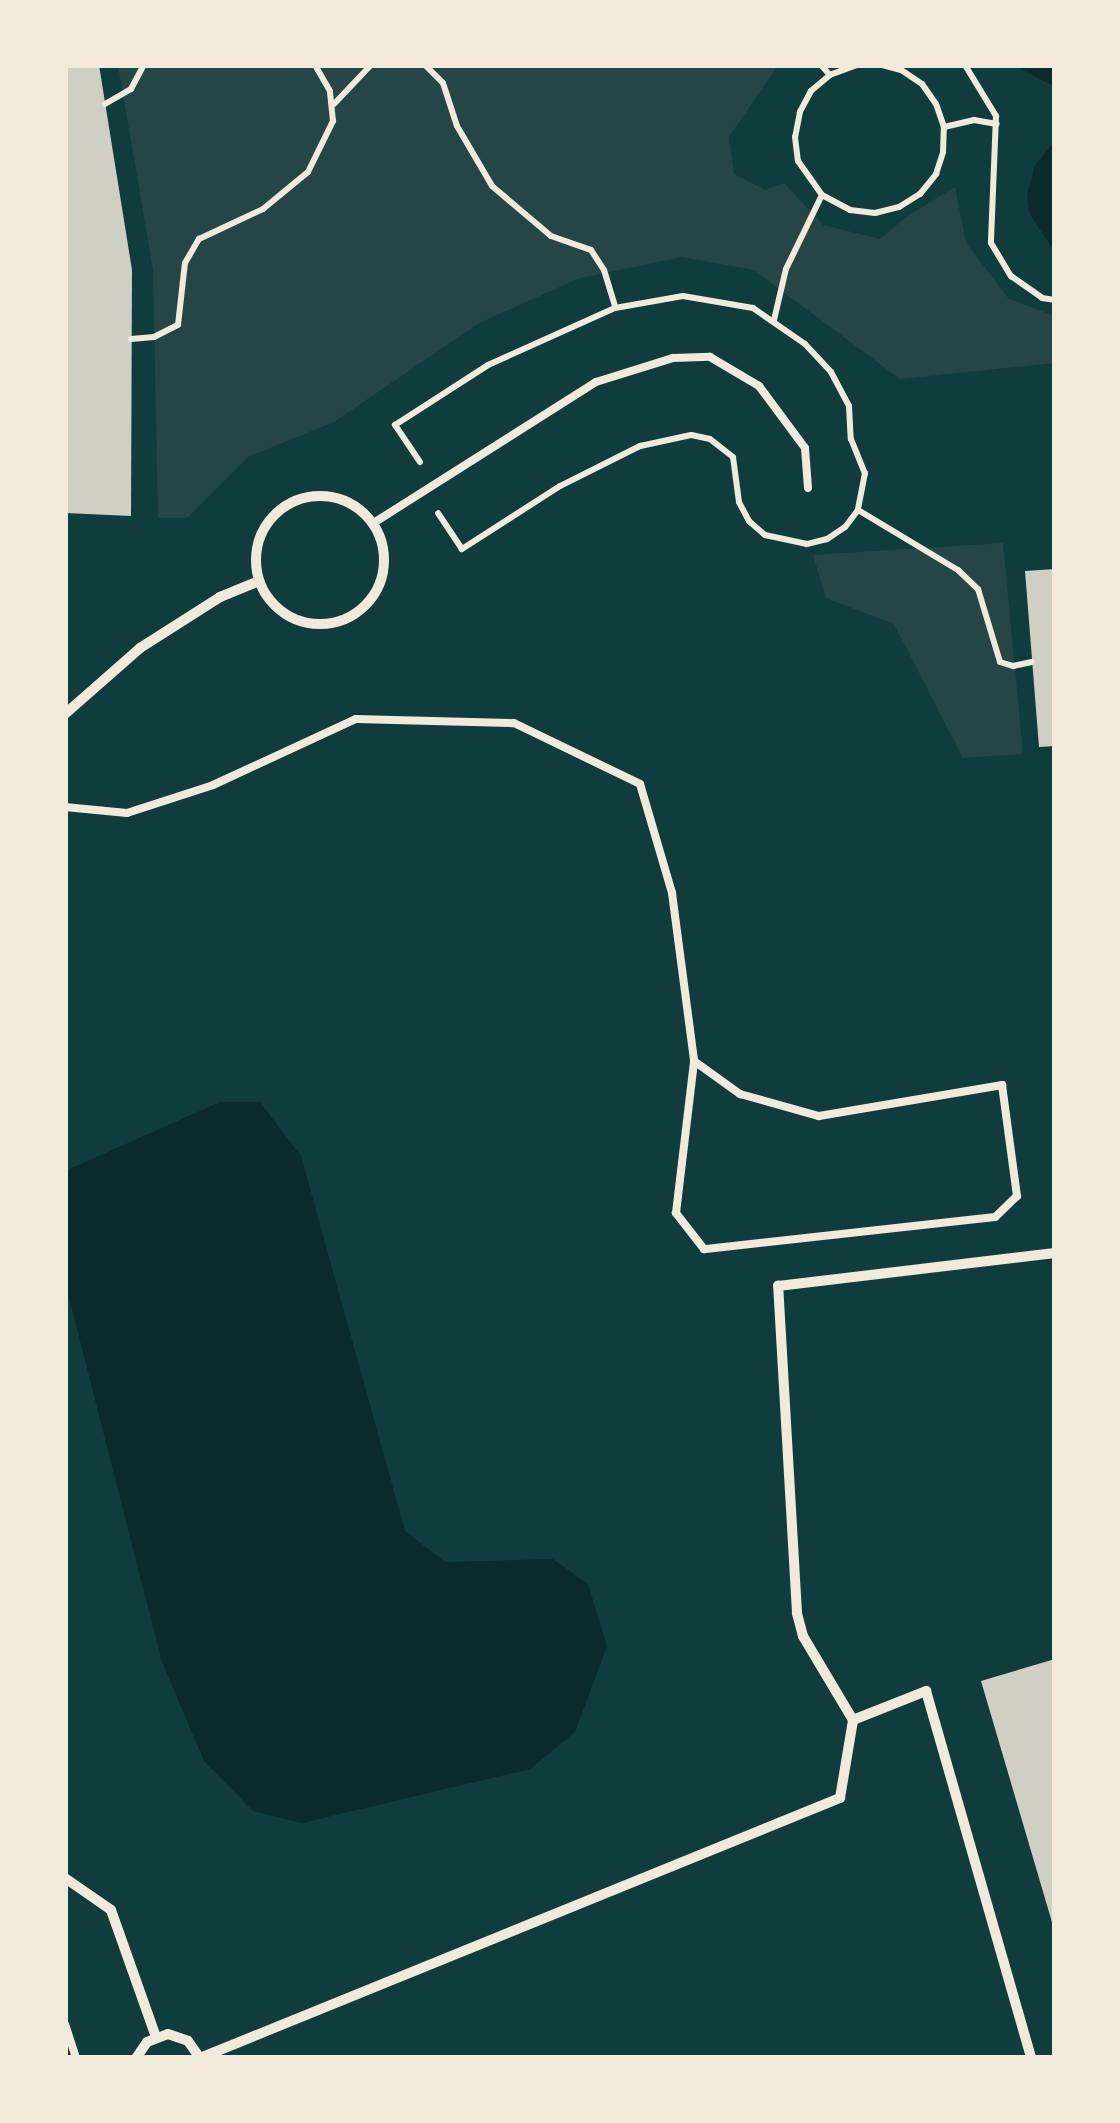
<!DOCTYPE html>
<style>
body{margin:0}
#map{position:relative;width:1120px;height:2123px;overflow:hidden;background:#0f3d3e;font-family:Manrope,sans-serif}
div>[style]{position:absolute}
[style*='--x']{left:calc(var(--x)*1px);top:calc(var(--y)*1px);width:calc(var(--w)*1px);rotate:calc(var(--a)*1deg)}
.green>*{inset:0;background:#244646}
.water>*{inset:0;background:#0a2a2b}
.building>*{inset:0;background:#cfcfc3}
.path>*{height:6px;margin:-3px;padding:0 3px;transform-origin:3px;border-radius:3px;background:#f1e9da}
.service>*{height:8px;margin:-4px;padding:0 4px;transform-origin:4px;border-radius:4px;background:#f1e9da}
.minor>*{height:10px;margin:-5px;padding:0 5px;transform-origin:5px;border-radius:5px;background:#f1e9da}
.minor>.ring{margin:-5px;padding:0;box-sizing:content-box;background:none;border:10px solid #f1e9da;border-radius:50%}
span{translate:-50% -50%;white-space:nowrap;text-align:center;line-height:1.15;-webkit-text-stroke:10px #f1e9da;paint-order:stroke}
.frame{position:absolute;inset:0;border:68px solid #f1e9da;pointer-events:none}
</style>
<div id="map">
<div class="green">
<div style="clip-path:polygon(118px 65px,778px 65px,729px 137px,734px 174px,765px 190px,784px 183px,823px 225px,880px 239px,906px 217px,955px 187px,966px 243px,1009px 299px,1055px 316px,1055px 363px,900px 379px,754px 270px,682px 257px,580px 278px,479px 323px,334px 422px,248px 457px,187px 518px,158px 518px,153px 270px)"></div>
<div style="clip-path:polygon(1003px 543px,1023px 754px,963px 758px,894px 624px,826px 598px,813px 555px)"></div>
</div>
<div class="water">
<div style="clip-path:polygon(1017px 65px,1055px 65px,1055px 87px,1021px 69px)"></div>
<div style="clip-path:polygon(1055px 141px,1055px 252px,1029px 213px,1027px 195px,1035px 165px)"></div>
<div style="clip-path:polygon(220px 1102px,260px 1102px,301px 1156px,405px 1531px,445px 1562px,553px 1559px,588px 1584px,607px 1646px,575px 1732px,530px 1769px,302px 1823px,253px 1811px,204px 1761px,162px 1662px,65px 1282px,65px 1171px)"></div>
</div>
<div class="building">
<div style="clip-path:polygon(65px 65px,99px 65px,132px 270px,131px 516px,65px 513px)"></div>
<div style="clip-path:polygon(1055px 569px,1055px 746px,1039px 747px,1025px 571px)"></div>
<div style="clip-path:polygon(1055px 1659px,1055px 1929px,1054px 1929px,981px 1681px)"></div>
</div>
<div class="path">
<div style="--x:364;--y:65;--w:14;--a:0"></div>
<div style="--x:425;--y:65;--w:25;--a:45"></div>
<div style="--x:443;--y:83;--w:45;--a:72"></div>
<div style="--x:457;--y:126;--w:69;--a:59.7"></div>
<div style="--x:492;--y:186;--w:77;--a:40.3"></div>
<div style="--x:551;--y:236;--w:42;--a:19.3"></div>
<div style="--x:591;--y:250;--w:24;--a:57"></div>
<div style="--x:604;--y:270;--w:39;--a:73"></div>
<div style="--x:821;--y:65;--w:13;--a:48"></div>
<div style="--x:857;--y:65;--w:29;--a:160"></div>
<div style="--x:830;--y:75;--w:25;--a:140"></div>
<div style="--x:811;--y:91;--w:24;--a:118"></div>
<div style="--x:800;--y:112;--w:25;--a:101"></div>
<div style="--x:795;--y:137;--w:24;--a:83"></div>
<div style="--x:798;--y:161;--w:42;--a:54.8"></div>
<div style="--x:822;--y:195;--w:32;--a:28"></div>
<div style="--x:850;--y:210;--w:25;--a:7"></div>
<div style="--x:875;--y:213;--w:25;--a:-14"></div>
<div style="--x:899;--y:207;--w:25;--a:-32"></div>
<div style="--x:920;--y:194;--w:26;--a:-51"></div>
<div style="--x:936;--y:174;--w:23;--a:-72"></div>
<div style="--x:943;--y:152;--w:25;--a:-88"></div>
<div style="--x:944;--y:127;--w:24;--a:-109"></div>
<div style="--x:936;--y:104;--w:24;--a:-125"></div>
<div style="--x:922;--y:84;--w:25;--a:-146"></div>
<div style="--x:901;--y:70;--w:20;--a:-165"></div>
<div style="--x:965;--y:65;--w:60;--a:58.7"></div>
<div style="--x:996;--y:116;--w:127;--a:92.3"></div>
<div style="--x:991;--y:243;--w:39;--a:59"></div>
<div style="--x:1011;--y:276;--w:38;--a:35"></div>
<div style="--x:1042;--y:298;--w:13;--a:9"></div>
<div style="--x:105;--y:104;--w:30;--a:-30"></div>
<div style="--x:131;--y:89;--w:27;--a:-62"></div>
<div style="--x:334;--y:104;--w:51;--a:-46.6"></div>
<div style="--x:944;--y:127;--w:31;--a:-13"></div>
<div style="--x:974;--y:120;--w:23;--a:10"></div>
<div style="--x:774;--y:320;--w:52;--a:-76.8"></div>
<div style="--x:786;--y:269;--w:82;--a:-64.1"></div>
<div style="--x:131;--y:339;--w:23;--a:-5"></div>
<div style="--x:154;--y:337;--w:27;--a:-27"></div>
<div style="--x:178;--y:325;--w:62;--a:-83.6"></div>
<div style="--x:185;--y:263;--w:28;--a:-60"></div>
<div style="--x:199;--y:239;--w:71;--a:-25.1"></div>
<div style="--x:263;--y:209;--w:58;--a:-39.4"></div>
<div style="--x:308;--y:172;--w:57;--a:-63.9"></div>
<div style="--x:333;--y:121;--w:30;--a:-96"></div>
<div style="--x:330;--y:91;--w:30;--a:-120"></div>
<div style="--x:420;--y:462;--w:45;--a:-124"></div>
<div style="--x:395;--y:425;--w:111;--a:-32.8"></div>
<div style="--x:488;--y:365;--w:139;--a:-24.2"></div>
<div style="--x:615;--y:308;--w:69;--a:-10"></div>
<div style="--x:683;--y:296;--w:71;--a:9.7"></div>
<div style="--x:753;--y:308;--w:63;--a:34.7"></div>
<div style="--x:805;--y:344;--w:38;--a:47"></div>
<div style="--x:831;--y:372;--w:38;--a:62"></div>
<div style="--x:849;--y:406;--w:33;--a:87"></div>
<div style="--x:851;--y:439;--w:37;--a:68"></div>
<div style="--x:865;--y:473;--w:38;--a:101"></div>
<div style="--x:858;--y:510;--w:21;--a:127"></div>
<div style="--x:845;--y:527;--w:22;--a:146"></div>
<div style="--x:827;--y:539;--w:21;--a:166"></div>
<div style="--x:807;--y:544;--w:43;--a:-167.9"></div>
<div style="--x:765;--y:535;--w:21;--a:-139"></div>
<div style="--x:749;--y:521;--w:21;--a:-118"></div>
<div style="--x:739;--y:502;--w:45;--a:-97.6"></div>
<div style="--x:733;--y:457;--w:29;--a:-142"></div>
<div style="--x:710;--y:439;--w:19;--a:-168"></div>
<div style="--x:691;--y:435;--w:52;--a:167.8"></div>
<div style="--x:640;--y:446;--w:89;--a:153.4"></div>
<div style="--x:560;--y:486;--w:117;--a:147.3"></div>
<div style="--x:462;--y:549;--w:43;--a:-123.7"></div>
<div style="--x:858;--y:510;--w:117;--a:31"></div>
<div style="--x:958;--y:570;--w:28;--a:44"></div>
<div style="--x:978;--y:589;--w:76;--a:73.2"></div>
<div style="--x:1000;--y:662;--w:14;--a:17"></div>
<div style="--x:1013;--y:666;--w:19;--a:-12"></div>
</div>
<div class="service">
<div style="--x:372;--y:524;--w:265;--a:-32.4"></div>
<div style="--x:596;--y:382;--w:81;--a:-17.3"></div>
<div style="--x:673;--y:358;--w:37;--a:-2"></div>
<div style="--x:710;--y:357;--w:57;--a:30.6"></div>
<div style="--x:759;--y:386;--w:77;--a:53.4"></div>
<div style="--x:805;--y:448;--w:40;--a:85.7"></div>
<div style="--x:65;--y:807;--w:62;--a:5.5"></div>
<div style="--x:127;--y:813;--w:90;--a:-18"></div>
<div style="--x:213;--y:785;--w:157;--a:-24.8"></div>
<div style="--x:356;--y:719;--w:158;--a:1.5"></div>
<div style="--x:514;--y:723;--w:140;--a:25.8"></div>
<div style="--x:640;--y:784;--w:114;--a:73.6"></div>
<div style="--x:672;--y:893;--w:169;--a:82.5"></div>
<div style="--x:694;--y:1061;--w:57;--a:35.7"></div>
<div style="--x:740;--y:1094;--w:82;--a:15.6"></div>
<div style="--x:819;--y:1116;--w:186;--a:-9.6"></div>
<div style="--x:1002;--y:1085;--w:112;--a:82.3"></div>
<div style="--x:1017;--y:1196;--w:30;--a:136"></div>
<div style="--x:995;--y:1217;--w:293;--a:173.7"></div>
<div style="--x:704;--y:1249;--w:46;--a:-127.9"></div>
<div style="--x:676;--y:1213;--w:153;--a:-83.2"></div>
<div style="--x:65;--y:2024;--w:36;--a:72"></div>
</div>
<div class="minor">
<div class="ring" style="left:256px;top:496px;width:118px;height:118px"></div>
<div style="--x:65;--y:714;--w:100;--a:-41.3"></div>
<div style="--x:140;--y:648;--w:95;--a:-32.5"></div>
<div style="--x:220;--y:597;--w:42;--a:-22.3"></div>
<div style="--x:853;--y:1720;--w:98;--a:-120.8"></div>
<div style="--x:803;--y:1636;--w:24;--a:-105"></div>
<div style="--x:797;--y:1613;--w:328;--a:-93.3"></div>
<div style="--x:778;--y:1286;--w:279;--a:-6.8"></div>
<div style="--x:65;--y:1878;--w:56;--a:34.8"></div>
<div style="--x:111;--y:1910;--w:135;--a:70.5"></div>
<div style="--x:136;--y:2058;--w:19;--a:-55"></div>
<div style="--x:147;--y:2042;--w:22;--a:-21"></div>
<div style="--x:168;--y:2034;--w:21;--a:19"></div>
<div style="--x:188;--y:2041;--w:21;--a:55"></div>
<div style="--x:200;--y:2058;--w:691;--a:-22.11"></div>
<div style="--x:840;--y:1798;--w:79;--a:-80.5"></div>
<div style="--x:853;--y:1720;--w:79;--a:-21.7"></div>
<div style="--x:926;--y:1691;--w:382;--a:74"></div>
</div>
<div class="frame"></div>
</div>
